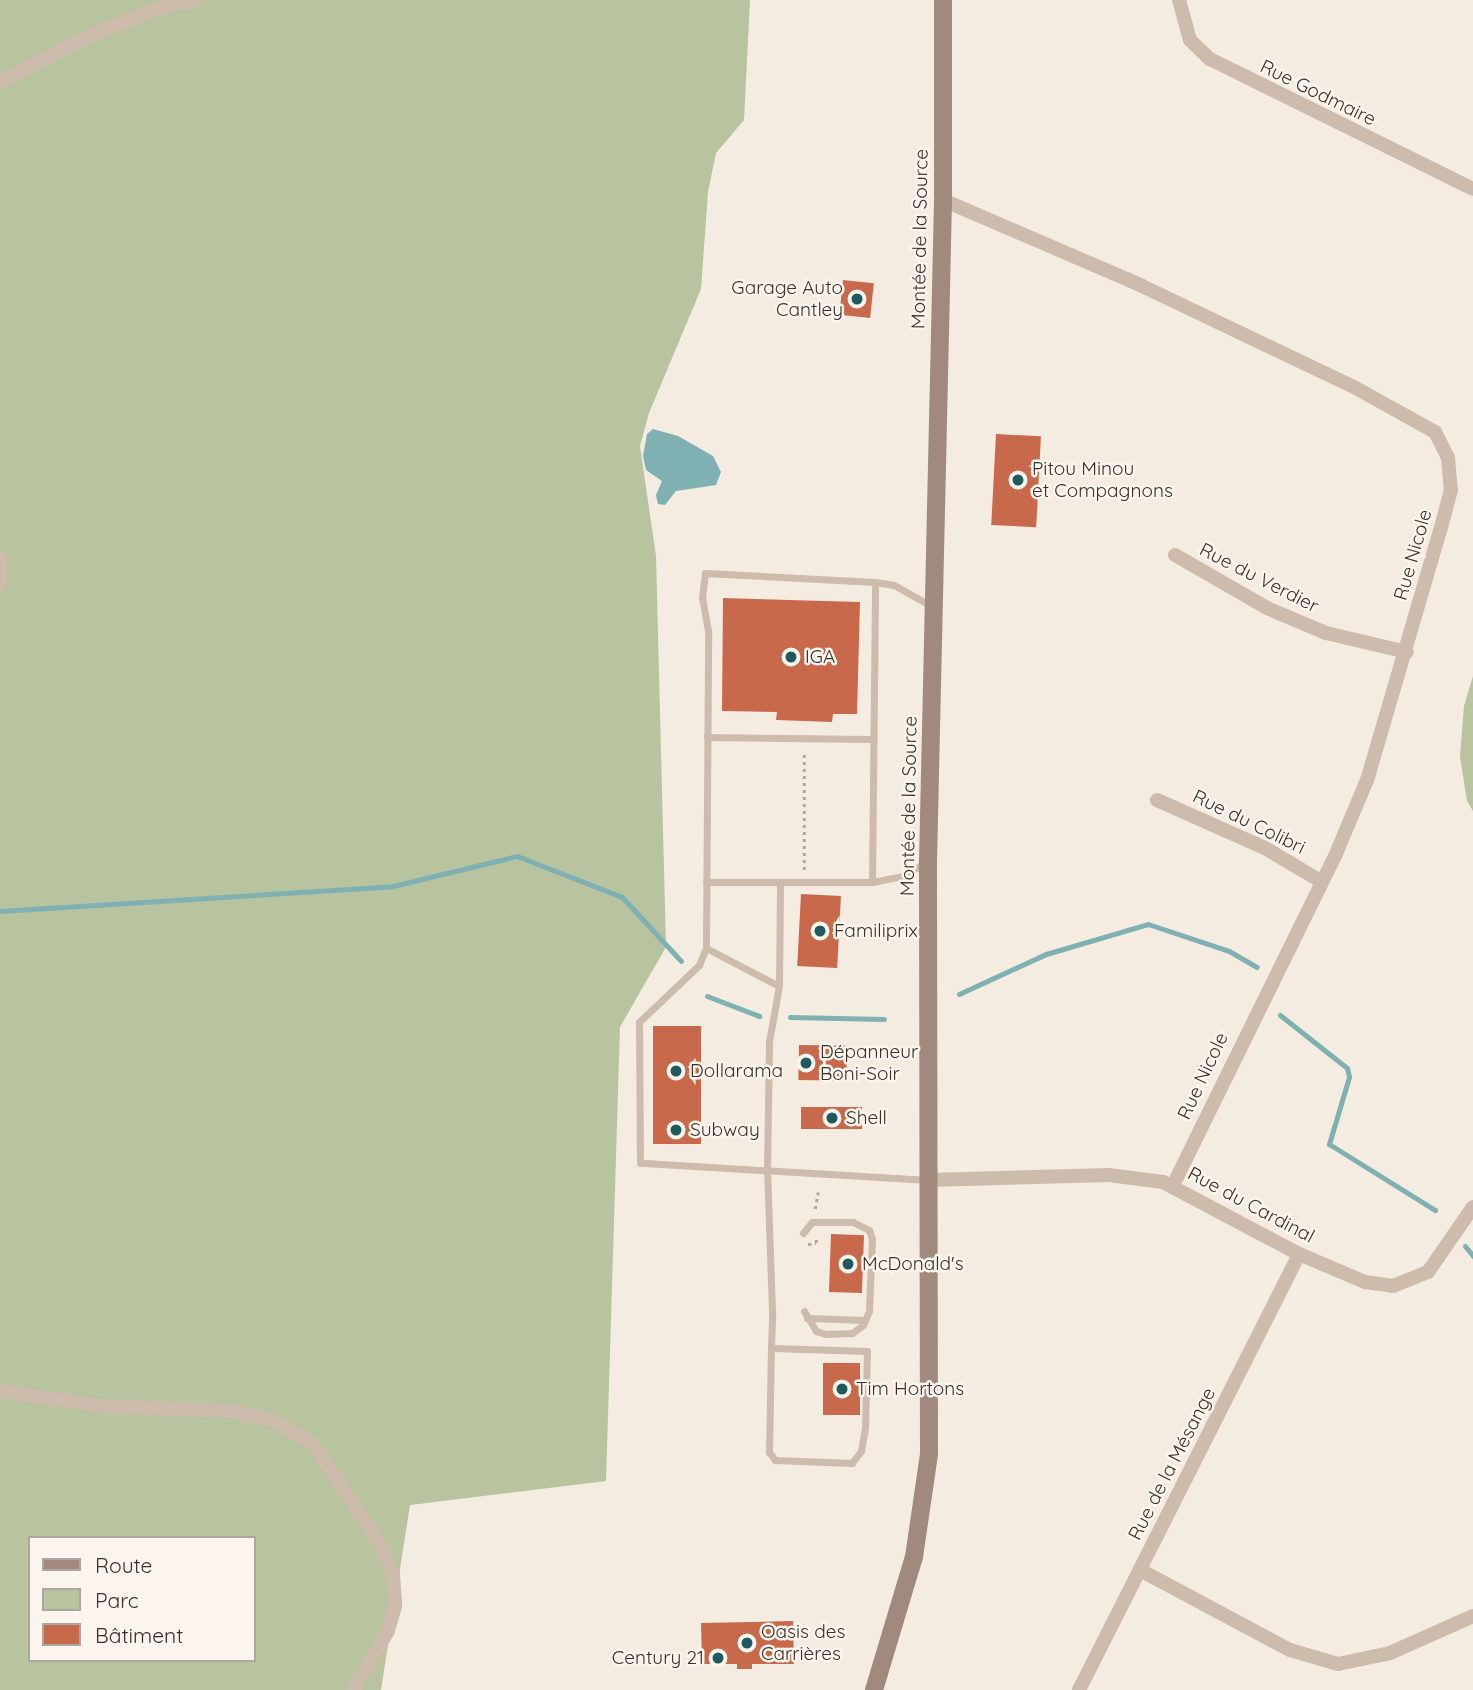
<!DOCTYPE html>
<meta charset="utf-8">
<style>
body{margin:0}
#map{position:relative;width:1473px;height:1690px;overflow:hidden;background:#f4ebe1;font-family:Quicksand,sans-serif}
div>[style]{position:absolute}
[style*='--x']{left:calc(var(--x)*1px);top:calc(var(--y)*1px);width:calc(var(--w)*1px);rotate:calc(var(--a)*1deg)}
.green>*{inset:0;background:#b8c4a0}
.water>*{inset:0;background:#7fb0b2}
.stream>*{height:5px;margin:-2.5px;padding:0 2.5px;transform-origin:2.5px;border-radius:2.5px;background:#7fb0b2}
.building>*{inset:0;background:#c8694b;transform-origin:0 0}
.path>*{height:2.5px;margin-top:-1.25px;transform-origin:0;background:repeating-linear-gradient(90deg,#b9a596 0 3.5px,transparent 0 7px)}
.service>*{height:7px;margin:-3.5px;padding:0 3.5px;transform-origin:3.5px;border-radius:3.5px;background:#cdbbac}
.minor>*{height:14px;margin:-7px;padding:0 7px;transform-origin:7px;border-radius:7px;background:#cdbbac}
.secondary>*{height:18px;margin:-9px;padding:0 9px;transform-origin:9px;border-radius:9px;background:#a18a7d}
.dots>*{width:19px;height:19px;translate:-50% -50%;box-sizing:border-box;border:4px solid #fbf5ee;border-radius:50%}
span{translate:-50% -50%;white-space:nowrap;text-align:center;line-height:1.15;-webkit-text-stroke:5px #fbf5ee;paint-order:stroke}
.street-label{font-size:19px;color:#3b302b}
.poi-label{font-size:19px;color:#3b302b}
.right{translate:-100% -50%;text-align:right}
.left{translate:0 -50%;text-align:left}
.legend{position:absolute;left:28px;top:1536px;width:228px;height:126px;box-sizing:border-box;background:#fbf5ee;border:2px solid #aea6a0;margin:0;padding:9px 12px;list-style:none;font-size:21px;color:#3b302b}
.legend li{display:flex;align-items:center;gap:14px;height:35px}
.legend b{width:35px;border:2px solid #aea6a0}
</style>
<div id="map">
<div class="green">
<div style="clip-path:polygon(evenodd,0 0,750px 0,744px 120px,716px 153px,708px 192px,701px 289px,649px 413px,640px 446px,656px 556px,666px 947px,620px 1027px,606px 1481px,410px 1505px,381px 1690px,0 1690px,0 0,30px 1538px,254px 1538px,254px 1660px,30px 1660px,30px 1538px)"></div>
<div style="clip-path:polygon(1473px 676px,1473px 811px,1467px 801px,1460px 757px,1464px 706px)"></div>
</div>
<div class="water">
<div style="clip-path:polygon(653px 429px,678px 436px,713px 456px,721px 472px,716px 485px,676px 491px,665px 505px,658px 504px,656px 495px,662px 481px,646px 470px,643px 456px,647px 434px)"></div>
</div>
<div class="stream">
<div style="--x:0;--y:911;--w:394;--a:-3.6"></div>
<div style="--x:393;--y:886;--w:128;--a:-13.6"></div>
<div style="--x:517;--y:856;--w:113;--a:21.3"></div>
<div style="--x:622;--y:897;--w:87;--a:47.3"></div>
<div style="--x:959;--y:994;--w:96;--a:-24.7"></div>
<div style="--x:1046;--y:954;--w:106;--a:-16.4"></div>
<div style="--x:1148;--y:924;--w:85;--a:18.4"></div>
<div style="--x:1229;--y:951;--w:32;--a:30"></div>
<div style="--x:707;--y:996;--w:56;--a:21"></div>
<div style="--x:1280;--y:1015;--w:85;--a:38.3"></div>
<div style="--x:1347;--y:1068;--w:9;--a:77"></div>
<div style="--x:1349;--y:1077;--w:70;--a:106.6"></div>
<div style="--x:1329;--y:1144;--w:125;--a:31.9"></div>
<div style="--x:790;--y:1017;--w:94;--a:1.2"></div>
<div style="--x:1465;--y:1246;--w:13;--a:51"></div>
</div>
<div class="building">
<div style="left:843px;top:280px;width:31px;height:35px;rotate:6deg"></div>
<div style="left:996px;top:434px;width:45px;height:91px;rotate:3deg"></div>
<div style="clip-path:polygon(723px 598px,860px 602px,857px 714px,833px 714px,832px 722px,805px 721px,776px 720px,777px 712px,722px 711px)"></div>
<div style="left:801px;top:894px;width:40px;height:72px;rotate:3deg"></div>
<div style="left:653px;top:1026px;width:48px;height:118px"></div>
<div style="left:799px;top:1045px;width:48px;height:35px;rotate:1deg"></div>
<div style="left:862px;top:1107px;width:22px;height:61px;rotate:90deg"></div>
<div style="left:831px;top:1234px;width:33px;height:58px;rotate:2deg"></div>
<div style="left:823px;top:1363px;width:37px;height:52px"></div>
<div style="clip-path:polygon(793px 1621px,794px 1664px,752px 1664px,752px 1669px,737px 1669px,737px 1664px,702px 1664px,701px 1623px)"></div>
</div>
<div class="path">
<div style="--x:804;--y:870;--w:119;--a:-90"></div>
<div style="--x:704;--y:1127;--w:26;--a:0"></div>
<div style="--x:815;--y:1209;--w:17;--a:-80"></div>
<div style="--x:808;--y:1244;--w:8;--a:-7"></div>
<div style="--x:816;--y:1243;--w:6;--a:-90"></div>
</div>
<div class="service">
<div style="--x:707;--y:737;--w:166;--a:0.7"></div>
<div style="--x:706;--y:882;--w:166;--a:0"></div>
<div style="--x:872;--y:882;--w:32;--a:-11"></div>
<div style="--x:903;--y:876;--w:26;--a:-31"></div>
<div style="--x:872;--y:882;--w:300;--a:-89.4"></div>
<div style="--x:706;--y:948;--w:82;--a:27.5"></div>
<div style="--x:929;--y:1180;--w:289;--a:-176.6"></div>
<div style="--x:640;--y:1163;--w:141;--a:-90.4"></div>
<div style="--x:639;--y:1022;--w:83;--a:-43.5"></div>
<div style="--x:699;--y:965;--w:18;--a:-68"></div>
<div style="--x:706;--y:948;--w:317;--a:-89.6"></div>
<div style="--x:708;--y:631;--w:34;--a:-100"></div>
<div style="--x:702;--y:598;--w:25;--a:-83"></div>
<div style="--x:705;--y:573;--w:170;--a:3"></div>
<div style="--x:875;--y:582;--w:19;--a:9"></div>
<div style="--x:894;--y:585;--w:45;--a:29.4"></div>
<div style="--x:803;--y:1233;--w:14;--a:-51"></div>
<div style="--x:812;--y:1222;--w:41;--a:0"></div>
<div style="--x:853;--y:1222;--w:18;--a:27"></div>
<div style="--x:869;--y:1230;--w:9;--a:72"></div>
<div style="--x:872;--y:1239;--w:72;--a:92.4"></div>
<div style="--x:869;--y:1311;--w:15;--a:113"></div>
<div style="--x:863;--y:1325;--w:14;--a:144"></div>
<div style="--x:852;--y:1333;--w:26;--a:178"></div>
<div style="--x:826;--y:1334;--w:10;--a:-163"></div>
<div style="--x:816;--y:1331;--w:23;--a:-121"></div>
<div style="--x:807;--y:1318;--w:58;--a:2"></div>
<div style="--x:771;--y:1348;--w:96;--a:1.8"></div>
<div style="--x:867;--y:1351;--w:77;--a:91.5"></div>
<div style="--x:865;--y:1428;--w:23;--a:100"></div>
<div style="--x:861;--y:1451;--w:15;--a:127"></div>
<div style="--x:852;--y:1463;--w:77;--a:-177.8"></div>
<div style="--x:775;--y:1460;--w:10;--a:-127"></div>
<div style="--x:769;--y:1452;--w:104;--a:-88.9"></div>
<div style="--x:771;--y:1348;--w:37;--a:-88"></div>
<div style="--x:772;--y:1311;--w:140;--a:-92"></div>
<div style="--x:767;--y:1171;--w:129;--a:-89.1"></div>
<div style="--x:769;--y:1042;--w:57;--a:-79.9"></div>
<div style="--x:779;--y:986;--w:103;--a:-89.4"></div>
</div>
<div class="minor">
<div style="--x:1179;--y:0;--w:41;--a:74.6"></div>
<div style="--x:1190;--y:40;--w:28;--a:44"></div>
<div style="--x:1210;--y:59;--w:293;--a:26.3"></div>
<div style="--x:0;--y:82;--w:93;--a:-27.4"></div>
<div style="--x:83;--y:39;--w:78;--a:-22.6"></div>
<div style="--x:155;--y:9;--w:42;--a:-12.4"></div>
<div style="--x:943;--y:200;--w:215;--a:23.3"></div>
<div style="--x:1140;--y:285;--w:237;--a:25.5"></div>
<div style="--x:1354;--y:387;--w:93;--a:29.1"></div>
<div style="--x:1435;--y:432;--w:29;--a:63"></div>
<div style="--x:1448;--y:458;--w:32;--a:85"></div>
<div style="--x:1451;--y:490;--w:28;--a:105"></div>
<div style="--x:1444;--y:517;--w:274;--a:106.3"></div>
<div style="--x:1367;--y:780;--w:82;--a:112.8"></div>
<div style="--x:1335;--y:856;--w:367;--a:116.2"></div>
<div style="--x:1175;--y:555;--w:106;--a:29.9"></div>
<div style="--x:1267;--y:608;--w:64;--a:23"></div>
<div style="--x:1326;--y:633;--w:83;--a:13.2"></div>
<div style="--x:0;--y:559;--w:25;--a:90"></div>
<div style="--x:1157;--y:800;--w:118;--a:24"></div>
<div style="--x:1265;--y:848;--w:66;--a:30.8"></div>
<div style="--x:929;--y:1180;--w:180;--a:-1.6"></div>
<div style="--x:1109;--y:1175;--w:54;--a:7.4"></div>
<div style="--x:1163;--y:1182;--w:154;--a:27.9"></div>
<div style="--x:1299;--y:1254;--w:72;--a:23"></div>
<div style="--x:1365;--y:1282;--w:28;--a:8"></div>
<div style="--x:1393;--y:1286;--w:38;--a:-22"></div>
<div style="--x:1428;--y:1272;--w:79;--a:-55.3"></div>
<div style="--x:0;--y:1391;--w:100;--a:8.6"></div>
<div style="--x:99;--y:1406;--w:133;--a:2.2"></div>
<div style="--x:232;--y:1411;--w:43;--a:13.4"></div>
<div style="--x:274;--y:1421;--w:44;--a:30.1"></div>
<div style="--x:312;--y:1443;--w:125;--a:56.1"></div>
<div style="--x:382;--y:1547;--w:29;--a:68"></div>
<div style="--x:393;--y:1574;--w:32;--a:86"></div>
<div style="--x:395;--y:1606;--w:26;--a:106"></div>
<div style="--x:388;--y:1631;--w:69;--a:120.7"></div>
<div style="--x:1140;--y:1570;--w:170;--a:28.1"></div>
<div style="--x:1290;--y:1650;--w:50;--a:16.3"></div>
<div style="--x:1338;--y:1664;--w:53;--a:-11.9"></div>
<div style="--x:1390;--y:1653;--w:91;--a:-24"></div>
<div style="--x:1079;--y:1690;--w:488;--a:-63.2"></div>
</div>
<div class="secondary">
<div style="--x:874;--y:1690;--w:139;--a:-73.3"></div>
<div style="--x:914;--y:1557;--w:104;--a:-81.7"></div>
<div style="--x:929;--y:1454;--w:592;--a:-90.1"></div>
<div style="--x:928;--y:862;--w:662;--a:-88.7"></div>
<div style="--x:943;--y:200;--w:200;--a:-90"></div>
</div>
<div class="dots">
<div style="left:857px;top:299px;background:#1f5a5e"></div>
<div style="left:1018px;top:480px;background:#1f5a5e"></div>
<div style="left:791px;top:657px;background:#1f5a5e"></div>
<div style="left:820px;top:931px;background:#1f5a5e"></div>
<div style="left:806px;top:1063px;background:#1f5a5e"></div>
<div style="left:676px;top:1071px;background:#1f5a5e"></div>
<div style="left:832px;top:1118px;background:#1f5a5e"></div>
<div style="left:676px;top:1130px;background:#1f5a5e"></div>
<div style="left:848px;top:1264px;background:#1f5a5e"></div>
<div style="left:842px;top:1389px;background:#1f5a5e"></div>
<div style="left:747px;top:1643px;background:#1f5a5e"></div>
<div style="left:718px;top:1658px;background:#1f5a5e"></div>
</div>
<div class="street-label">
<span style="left:1318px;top:93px;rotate:26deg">Rue Godmaire</span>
<span style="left:920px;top:239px;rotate:-89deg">Montée de la Source</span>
<span style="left:1413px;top:555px;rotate:-74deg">Rue Nicole</span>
<span style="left:1259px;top:578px;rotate:27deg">Rue du Verdier</span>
<span style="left:909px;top:806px;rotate:-89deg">Montée de la Source</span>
<span style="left:1249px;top:822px;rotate:26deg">Rue du Colibri</span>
<span style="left:1203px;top:1076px;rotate:-65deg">Rue Nicole</span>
<span style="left:1251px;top:1205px;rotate:28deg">Rue du Cardinal</span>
<span style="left:1172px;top:1464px;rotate:-63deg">Rue de la Mésange</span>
</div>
<div class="poi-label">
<span class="right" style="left:843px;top:299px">Garage Auto<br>Cantley</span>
<span class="left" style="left:1032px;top:480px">Pitou Minou<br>et Compagnons</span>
<span class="left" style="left:805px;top:657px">IGA</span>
<span class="left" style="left:834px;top:931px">Familiprix</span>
<span class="left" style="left:820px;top:1063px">Dépanneur<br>Boni-Soir</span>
<span class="left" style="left:690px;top:1071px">Dollarama</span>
<span class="left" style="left:846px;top:1118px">Shell</span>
<span class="left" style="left:690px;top:1130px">Subway</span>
<span class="left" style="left:862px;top:1264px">McDonald's</span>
<span class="left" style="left:856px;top:1389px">Tim Hortons</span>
<span class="left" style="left:761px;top:1643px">Oasis des<br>Carrières</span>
<span class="right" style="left:704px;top:1658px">Century 21</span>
</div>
<ul class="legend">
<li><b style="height:9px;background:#a18a7d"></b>Route</li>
<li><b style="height:19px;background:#b8c4a0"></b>Parc</li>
<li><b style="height:19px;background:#c8694b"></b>Bâtiment</li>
</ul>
</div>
